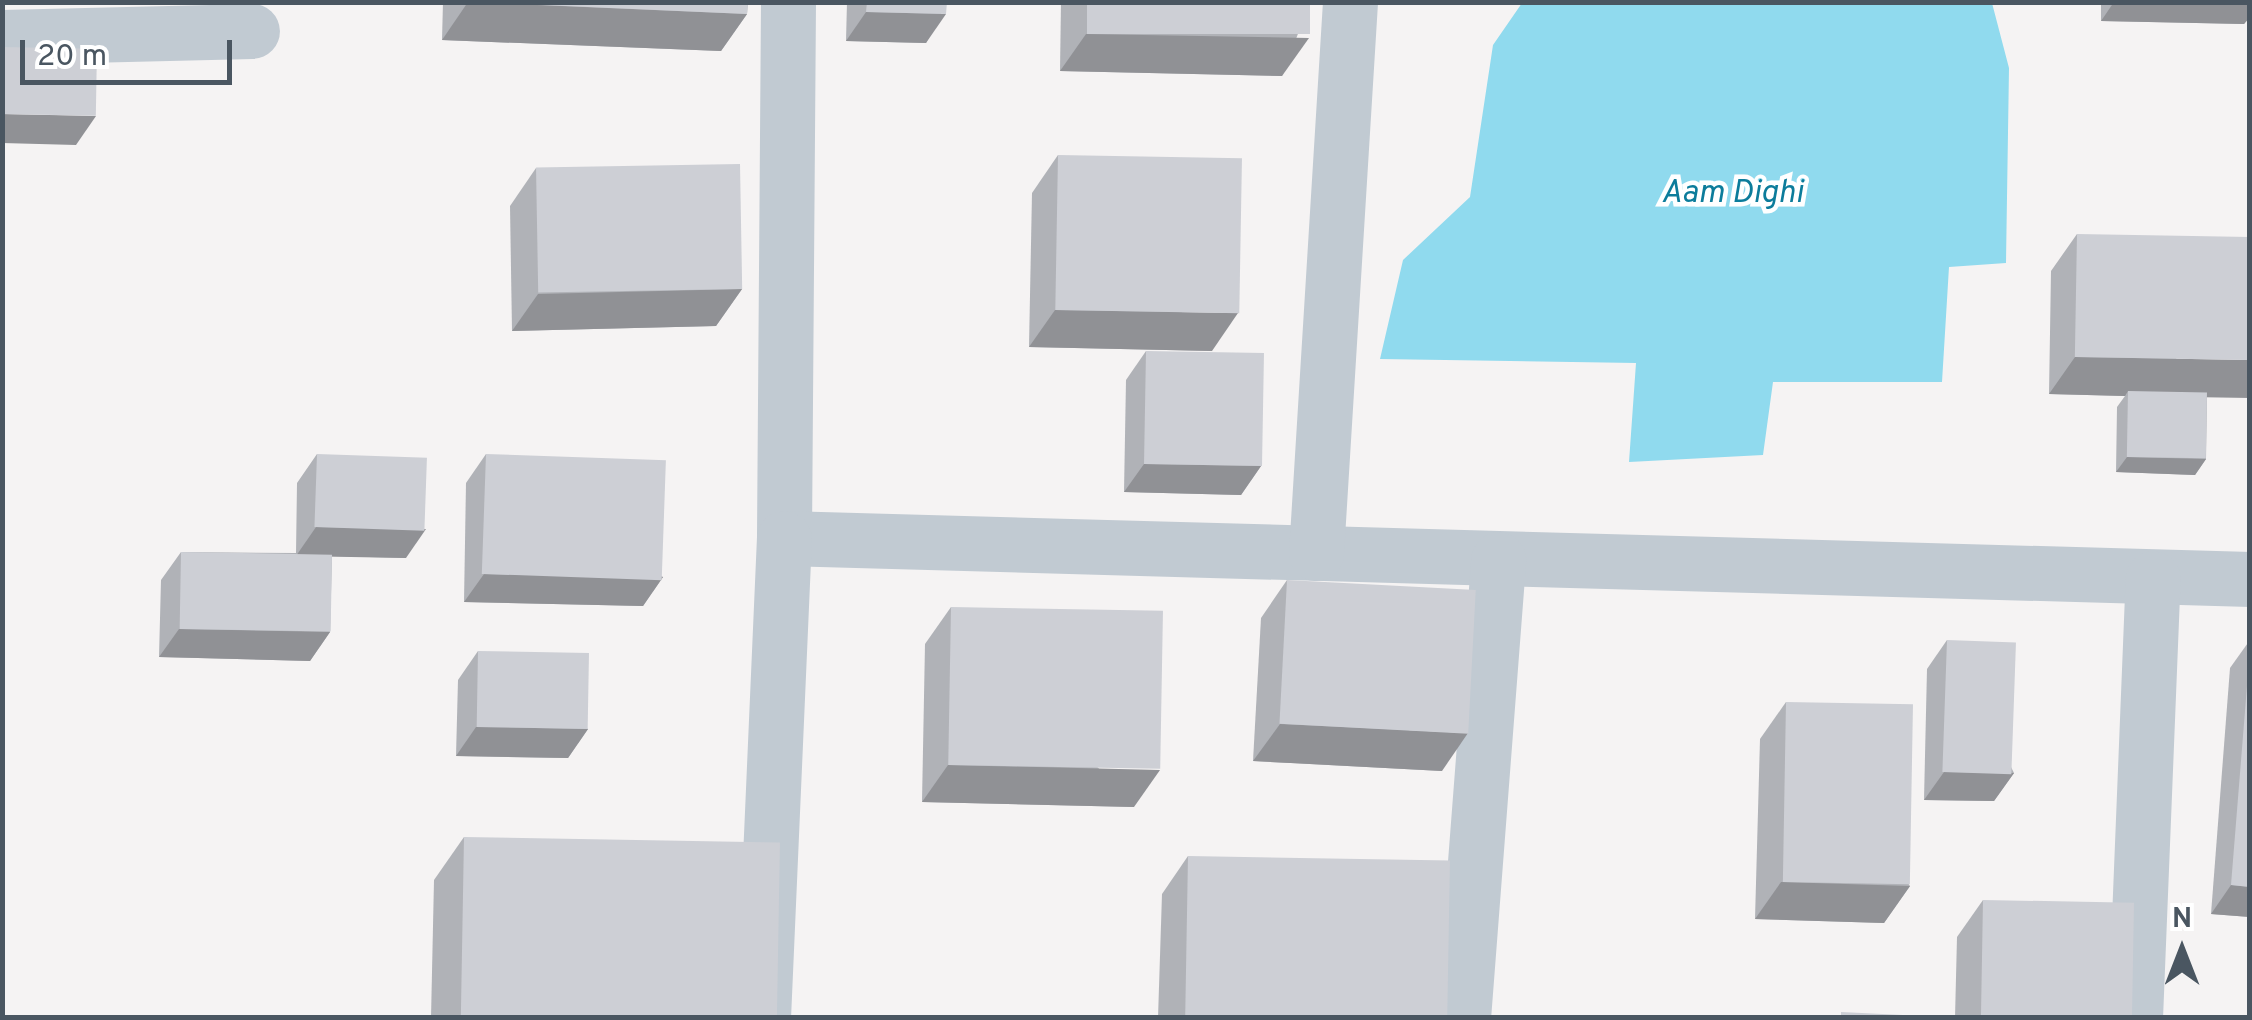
<!DOCTYPE html>
<style>
body{margin:0}
#map{position:relative;width:2252px;height:1020px;overflow:hidden;background:#f5f3f3;font-family:Overpass,sans-serif}
div>[style]{position:absolute}
[style*='--x']{left:calc(var(--x)*1px);top:calc(var(--y)*1px);width:calc(var(--w)*1px);rotate:calc(var(--a)*1deg)}
.water>*{inset:0;background:#90daee}
.street>*{height:55px;margin:-27.5px;padding:0 27.5px;transform-origin:27.5px;border-radius:27.5px;background:#c1cad2}
.wall>*{inset:0;background:#b0b2b7}
.shaded-wall>*{inset:0;background:#909195}
.building>*{inset:0;background:#cdcfd5;transform-origin:0 0}
span{translate:-50% -50%;white-space:nowrap;text-align:center;line-height:1.15;-webkit-text-stroke:9px #fff;paint-order:stroke}
.water-label{font-size:32px;color:#0c7c9b;font-style:italic}
.frame{position:absolute;inset:0;border:5px solid #4a5661;pointer-events:none}
.north{position:absolute;left:2132px;top:900px;width:100px;height:100px;-webkit-text-stroke:8px #fff;paint-order:stroke;rotate:0deg;font-size:28px;font-weight:700;line-height:40px;text-align:center;color:#4a5661}
.north::after{content:'';display:block;margin:auto;width:35px;height:45px;background:#4a5661;clip-path:polygon(50% 0,100% 100%,50% 72%,0 100%)}
.scale{position:absolute;left:20px;top:40px;width:212px;height:45px;box-sizing:border-box;border:5px solid #4a5661;border-top:0;padding-left:12px;font-size:30px;line-height:35px;white-space:nowrap;color:#4a5661;-webkit-text-stroke:8px #fff;paint-order:stroke}
</style>
<div id="map">
<div class="water">
<div style="clip-path:polygon(1522px 3px,1992px 3px,2009px 68px,2006px 263px,1949px 267px,1942px 382px,1773px 382px,1763px 455px,1629px 462px,1636px 363px,1380px 359px,1403px 260px,1470px 197px,1493px 45px)"></div>
</div>
<div class="street">
<div style="--x:788;--y:2;--w:536;--a:90.43"></div>
<div style="--x:784;--y:538;--w:1467;--a:1.6"></div>
<div style="--x:2;--y:37;--w:250;--a:-1.4"></div>
<div style="--x:1316;--y:553;--w:552;--a:-86.47"></div>
<div style="--x:763;--y:1018;--w:480;--a:-87.5"></div>
<div style="--x:1463;--y:1018;--w:460;--a:-85.6"></div>
<div style="--x:2135;--y:1018;--w:440;--a:-87.7"></div>
</div>
<div class="wall">
<div style="clip-path:polygon(443px 2px,748px 2px,747px 14px,721px 51px,442px 40px)"></div>
<div style="clip-path:polygon(847px 2px,947px 2px,926px 43px,846px 41px)"></div>
<div style="clip-path:polygon(1061px 2px,1310px 2px,1282px 76px,1060px 71px)"></div>
<div style="clip-path:polygon(2101px 2px,2250px 2px,2250px 17px,2244px 24px,2101px 21px)"></div>
<div style="clip-path:polygon(1058px 155px,1212px 351px,1029px 347px,1032px 193px)"></div>
<div style="clip-path:polygon(536px 168px,742px 289px,716px 326px,512px 331px,510px 206px)"></div>
<div style="clip-path:polygon(2077px 234px,2207px 397px,2206px 459px,2195px 475px,2116px 472px,2117px 407px,2125px 396px,2049px 394px,2051px 271px)"></div>
<div style="clip-path:polygon(1146px 351px,1261px 466px,1241px 495px,1124px 492px,1126px 380px)"></div>
<div style="clip-path:polygon(317px 454px,406px 558px,332px 556px,330px 632px,310px 661px,159px 657px,161px 580px,181px 552px,296px 553px,297px 483px)"></div>
<div style="clip-path:polygon(486px 454px,663px 577px,643px 606px,464px 602px,466px 483px)"></div>
<div style="clip-path:polygon(1287px 580px,1442px 771px,1253px 761px,1261px 618px)"></div>
<div style="clip-path:polygon(951px 607px,1134px 807px,922px 802px,925px 644px)"></div>
<div style="clip-path:polygon(1947px 640px,2014px 773px,1994px 801px,1924px 800px,1927px 669px)"></div>
<div style="clip-path:polygon(2250px 640px,2250px 917px,2211px 914px,2230px 668px)"></div>
<div style="clip-path:polygon(478px 651px,588px 729px,568px 758px,456px 756px,458px 680px)"></div>
<div style="clip-path:polygon(1786px 702px,1910px 886px,1884px 923px,1755px 919px,1760px 739px)"></div>
<div style="clip-path:polygon(464px 837px,777px 1018px,431px 1018px,434px 880px)"></div>
<div style="clip-path:polygon(1188px 856px,1447px 1018px,1158px 1018px,1162px 894px)"></div>
<div style="clip-path:polygon(1983px 900px,2132px 1018px,1955px 1018px,1957px 937px)"></div>
</div>
<div class="shaded-wall">
<div style="clip-path:polygon(468px 2px,747px 14px,721px 51px,442px 40px)"></div>
<div style="clip-path:polygon(2114px 2px,2250px 2px,2250px 17px,2244px 24px,2101px 21px)"></div>
<div style="clip-path:polygon(866px 12px,946px 14px,926px 43px,846px 41px)"></div>
<div style="clip-path:polygon(1086px 34px,1309px 38px,1282px 76px,1060px 71px)"></div>
<div style="clip-path:polygon(2px 114px,96px 116px,76px 145px,2px 143px)"></div>
<div style="clip-path:polygon(742px 289px,716px 326px,512px 331px,538px 294px)"></div>
<div style="clip-path:polygon(1055px 310px,1238px 313px,1212px 351px,1029px 347px)"></div>
<div style="clip-path:polygon(2075px 357px,2250px 360px,2250px 398px,2128px 396px,2128px 391px,2125px 396px,2049px 394px)"></div>
<div style="clip-path:polygon(2127px 457px,2206px 459px,2195px 475px,2116px 472px)"></div>
<div style="clip-path:polygon(1144px 464px,1261px 466px,1241px 495px,1124px 492px)"></div>
<div style="clip-path:polygon(316px 527px,426px 529px,406px 558px,296px 556px)"></div>
<div style="clip-path:polygon(484px 574px,663px 577px,643px 606px,464px 602px)"></div>
<div style="clip-path:polygon(179px 629px,330px 632px,310px 661px,159px 657px)"></div>
<div style="clip-path:polygon(1280px 724px,1468px 733px,1442px 771px,1253px 761px)"></div>
<div style="clip-path:polygon(476px 727px,588px 729px,568px 758px,456px 756px)"></div>
<div style="clip-path:polygon(948px 765px,1160px 770px,1134px 807px,922px 802px)"></div>
<div style="clip-path:polygon(1944px 772px,2014px 773px,1994px 801px,1924px 800px)"></div>
<div style="clip-path:polygon(1781px 882px,1910px 886px,1884px 923px,1755px 919px)"></div>
<div style="clip-path:polygon(2231px 885px,2250px 887px,2250px 917px,2211px 914px)"></div>
</div>
<div class="building">
<div style="clip-path:polygon(476px 2px,748px 2px,747px 14px)"></div>
<div style="clip-path:polygon(867px 2px,947px 2px,946px 14px,866px 12px)"></div>
<div style="left:1087px;top:2px;width:223px;height:32px"></div>
<div style="left:2px;top:47px;width:95px;height:67px;rotate:1deg"></div>
<div style="left:1058px;top:155px;width:184px;height:155px;rotate:1deg"></div>
<div style="left:740px;top:164px;width:125px;height:204px;rotate:89deg"></div>
<div style="left:2077px;top:234px;width:173px;height:123px;rotate:1deg"></div>
<div style="left:1146px;top:351px;width:118px;height:113px;rotate:1deg"></div>
<div style="left:2128px;top:391px;width:79px;height:66px;rotate:1deg"></div>
<div style="left:317px;top:454px;width:110px;height:73px;rotate:2deg"></div>
<div style="left:486px;top:454px;width:180px;height:120px;rotate:2deg"></div>
<div style="left:181px;top:552px;width:151px;height:77px;rotate:1deg"></div>
<div style="left:1287px;top:580px;width:189px;height:144px;rotate:3deg"></div>
<div style="left:951px;top:607px;width:212px;height:158px;rotate:1deg"></div>
<div style="left:1947px;top:640px;width:69px;height:132px;rotate:2deg"></div>
<div style="clip-path:polygon(2250px 649px,2250px 887px,2231px 885px)"></div>
<div style="left:478px;top:651px;width:111px;height:76px;rotate:1deg"></div>
<div style="left:1786px;top:702px;width:127px;height:180px;rotate:1deg"></div>
<div style="left:464px;top:837px;width:316px;height:181px;rotate:1deg"></div>
<div style="left:1188px;top:856px;width:262px;height:161px;rotate:1deg"></div>
<div style="left:1983px;top:900px;width:151px;height:118px;rotate:1deg"></div>
<div style="clip-path:polygon(1841px 1012px,1903px 1015px,1903px 1018px,1841px 1018px)"></div>
</div>
<div class="water-label">
<span style="left:1732px;top:194px">Aam Dighi</span>
</div>
<div class="frame"></div>
<div class="north">N</div>
<div class="scale">20 m</div>
</div>
